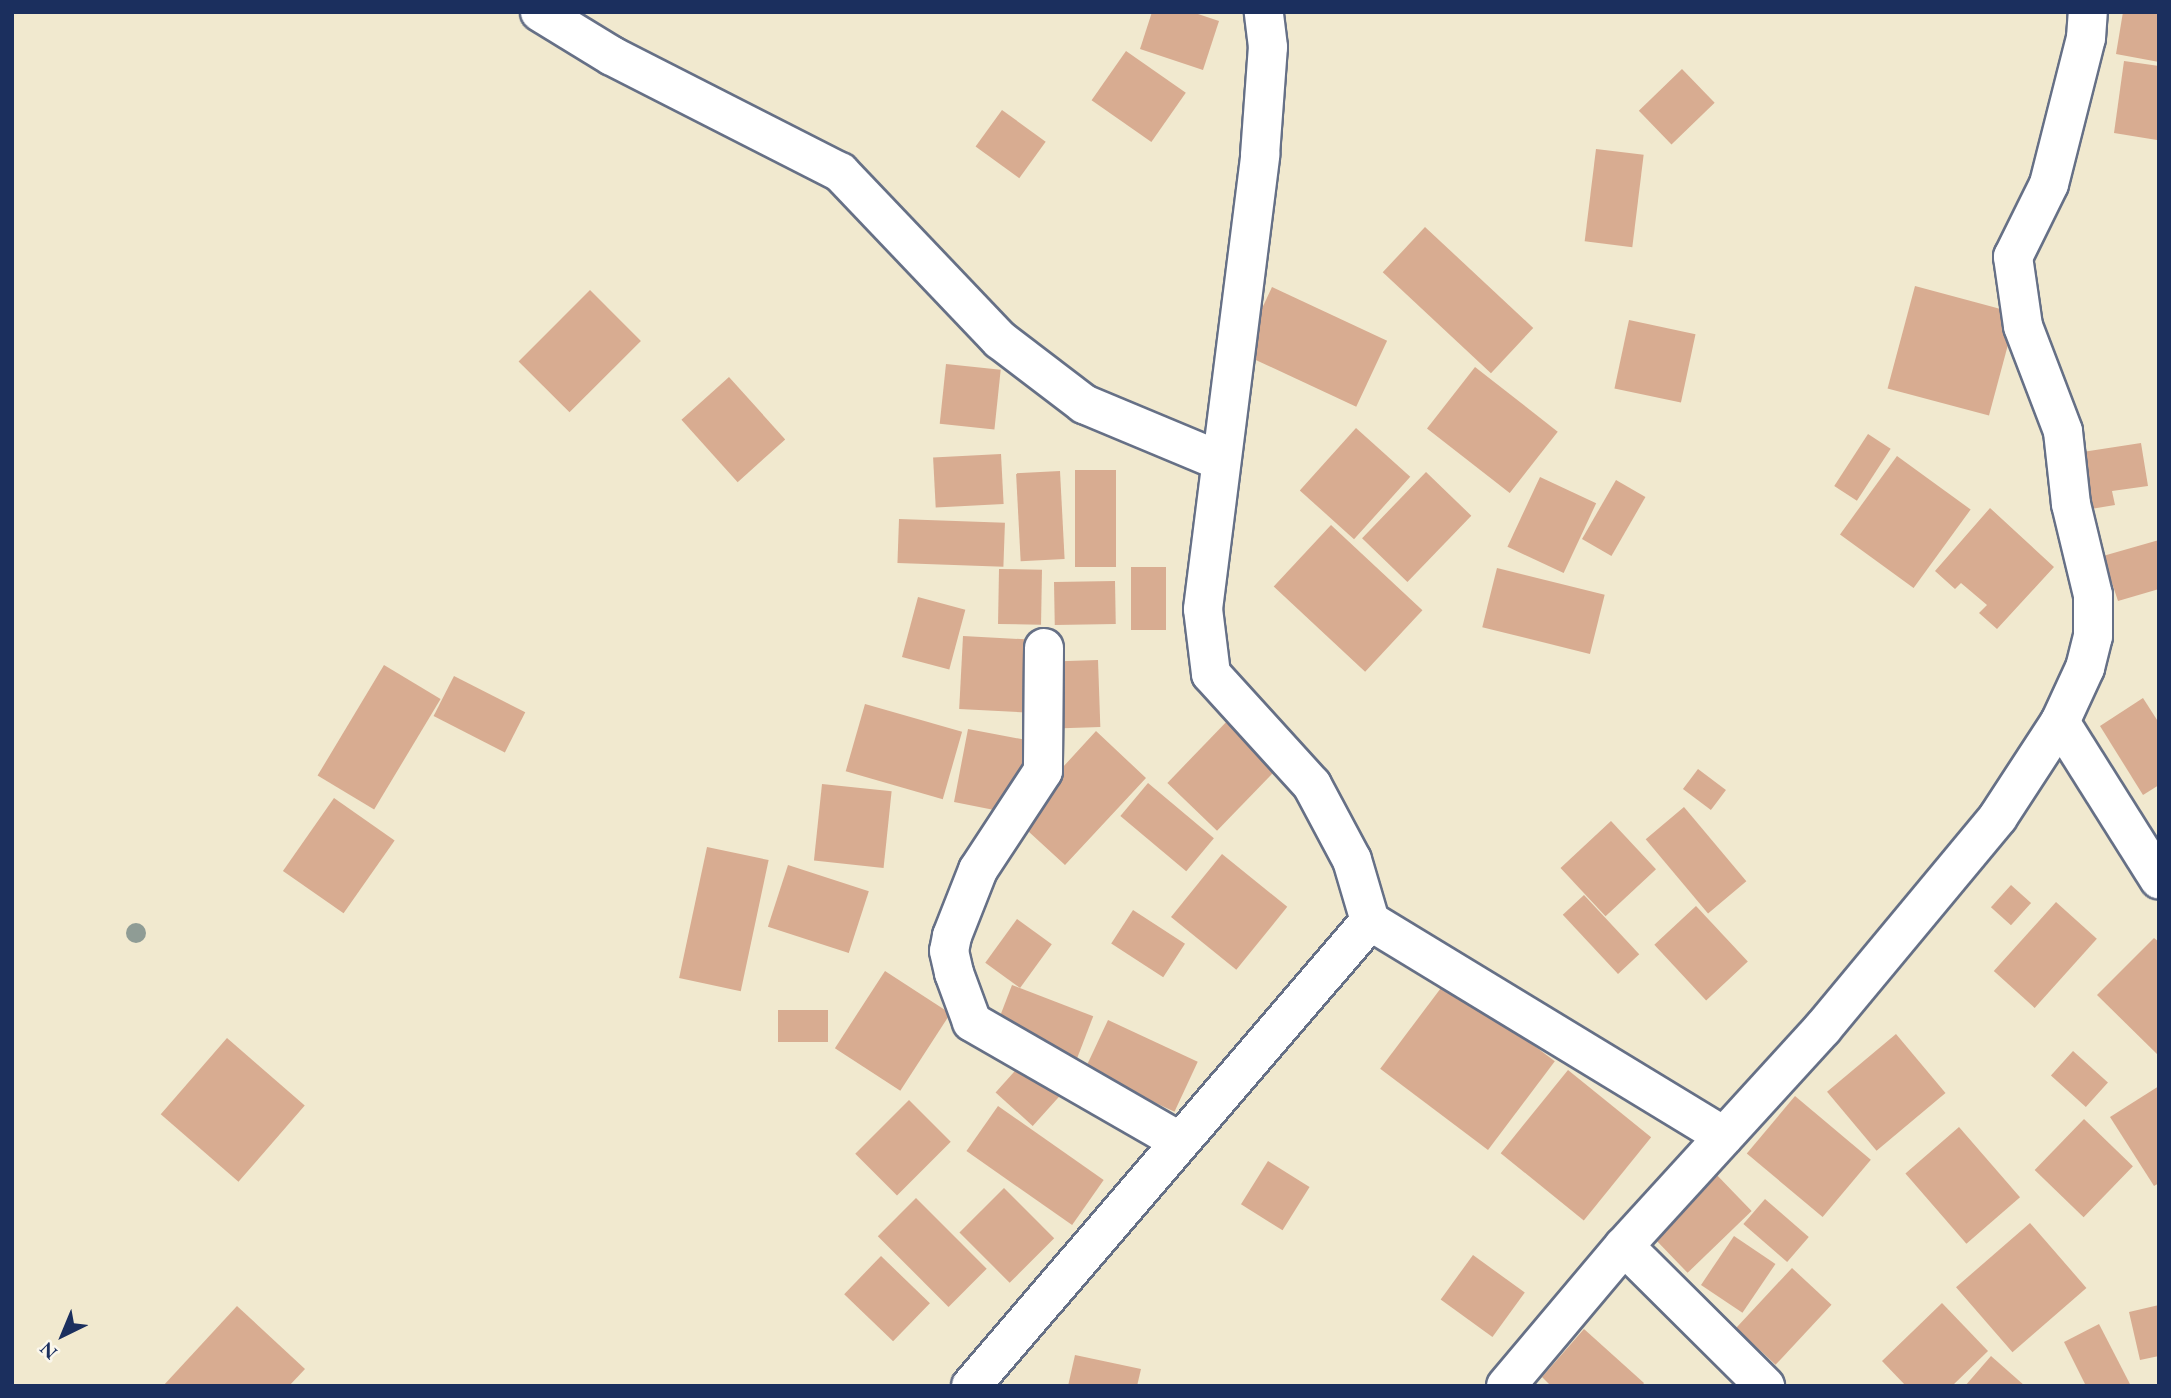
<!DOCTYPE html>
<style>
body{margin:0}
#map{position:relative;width:2171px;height:1398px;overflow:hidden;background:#f1e9cf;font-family:"EB Garamond",serif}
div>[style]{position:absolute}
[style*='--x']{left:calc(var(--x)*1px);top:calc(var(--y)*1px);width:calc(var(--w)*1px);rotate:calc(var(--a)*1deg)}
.building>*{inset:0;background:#d8ac91;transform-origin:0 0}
.roads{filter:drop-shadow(2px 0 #667086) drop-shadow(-2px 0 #667086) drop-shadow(0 2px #667086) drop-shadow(0 -2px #667086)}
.minor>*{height:38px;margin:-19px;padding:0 19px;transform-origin:19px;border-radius:19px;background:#fff}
.trees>*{width:20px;height:20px;margin:-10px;border-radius:50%;background:#8f9c95}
span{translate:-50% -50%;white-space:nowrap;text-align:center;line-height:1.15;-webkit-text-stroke:5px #fbf7ec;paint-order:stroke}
.frame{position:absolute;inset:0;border:14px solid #1b2f5e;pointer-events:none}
.north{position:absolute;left:28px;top:1300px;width:70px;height:70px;-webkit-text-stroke:5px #fbf7ec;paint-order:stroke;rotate:223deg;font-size:19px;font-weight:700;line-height:28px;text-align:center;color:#1b2f5e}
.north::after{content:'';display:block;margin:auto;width:24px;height:32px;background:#1b2f5e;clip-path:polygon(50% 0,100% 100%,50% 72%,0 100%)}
</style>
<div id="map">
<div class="building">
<div style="clip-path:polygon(1152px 12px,1192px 12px,1219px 21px,1203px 70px,1140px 49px)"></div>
<div style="clip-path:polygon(2123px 12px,2159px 12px,2159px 62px,2116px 54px)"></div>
<div style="left:1126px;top:51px;width:73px;height:60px;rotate:35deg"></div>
<div style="clip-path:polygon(2124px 61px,2159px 66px,2157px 140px,2114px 133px)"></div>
<div style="left:1682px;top:69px;width:47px;height:60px;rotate:46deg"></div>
<div style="left:1002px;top:110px;width:54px;height:45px;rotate:36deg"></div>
<div style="left:1596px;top:149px;width:48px;height:93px;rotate:7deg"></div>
<div style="left:1425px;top:227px;width:148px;height:62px;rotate:43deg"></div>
<div style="left:1915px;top:286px;width:105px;height:106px;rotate:15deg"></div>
<div style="left:1272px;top:287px;width:127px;height:73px;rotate:25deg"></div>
<div style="left:590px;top:290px;width:72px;height:101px;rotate:45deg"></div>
<div style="left:1629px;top:320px;width:68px;height:70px;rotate:12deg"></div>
<div style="left:946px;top:364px;width:55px;height:60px;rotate:6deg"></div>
<div style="left:1475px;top:367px;width:105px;height:78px;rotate:38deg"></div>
<div style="left:729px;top:377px;width:84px;height:64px;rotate:48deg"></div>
<div style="left:1356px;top:428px;width:73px;height:84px;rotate:42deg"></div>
<div style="left:1868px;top:434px;width:27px;height:62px;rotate:33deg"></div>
<div style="clip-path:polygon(2141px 443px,2148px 486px,2112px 491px,2115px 505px,2085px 510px,2076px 453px)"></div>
<div style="left:1001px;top:454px;width:50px;height:68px;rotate:87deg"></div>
<div style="left:1897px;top:456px;width:91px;height:97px;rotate:36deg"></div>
<div style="left:1075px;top:470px;width:41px;height:97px"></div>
<div style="left:1060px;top:471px;width:88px;height:44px;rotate:87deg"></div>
<div style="left:1426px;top:472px;width:63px;height:92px;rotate:44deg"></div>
<div style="left:1540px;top:477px;width:62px;height:77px;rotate:25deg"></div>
<div style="left:1616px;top:480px;width:34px;height:68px;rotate:30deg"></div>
<div style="clip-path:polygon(1990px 508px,2054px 567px,1997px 629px,1979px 613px,1987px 605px,1961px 583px,1955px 589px,1935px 571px)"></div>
<div style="left:899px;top:519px;width:106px;height:44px;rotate:2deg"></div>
<div style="left:1331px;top:525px;width:125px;height:84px;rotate:43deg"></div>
<div style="clip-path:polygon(2159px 540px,2159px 589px,2118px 601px,2103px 556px)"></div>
<div style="left:1131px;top:567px;width:35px;height:63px"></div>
<div style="left:1497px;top:568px;width:111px;height:61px;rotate:14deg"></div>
<div style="left:999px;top:569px;width:43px;height:55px;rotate:1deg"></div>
<div style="left:1115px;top:581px;width:43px;height:61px;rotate:89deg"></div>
<div style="left:918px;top:597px;width:49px;height:62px;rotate:15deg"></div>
<div style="left:963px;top:636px;width:77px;height:73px;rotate:3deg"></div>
<div style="left:1098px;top:660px;width:67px;height:53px;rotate:88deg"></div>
<div style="left:384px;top:665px;width:66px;height:129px;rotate:31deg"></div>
<div style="left:454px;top:676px;width:80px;height:45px;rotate:27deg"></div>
<div style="clip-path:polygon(2143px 698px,2159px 723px,2159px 785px,2143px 795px,2100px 726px)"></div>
<div style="left:865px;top:704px;width:101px;height:70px;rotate:16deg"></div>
<div style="left:1232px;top:716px;width:69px;height:93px;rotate:44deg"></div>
<div style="clip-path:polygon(968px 729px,1032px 741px,1019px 815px,1096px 731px,1146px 778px,1065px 865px,1015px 819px,1019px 815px,954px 802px)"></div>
<div style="left:1698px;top:769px;width:35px;height:25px;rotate:37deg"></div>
<div style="left:1148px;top:783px;width:86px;height:43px;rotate:40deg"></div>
<div style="left:822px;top:784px;width:70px;height:77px;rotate:6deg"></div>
<div style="left:334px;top:798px;width:74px;height:89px;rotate:35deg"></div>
<div style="left:1684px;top:807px;width:97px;height:50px;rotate:50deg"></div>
<div style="left:1611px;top:821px;width:66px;height:69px;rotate:47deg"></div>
<div style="left:707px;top:847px;width:63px;height:134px;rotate:12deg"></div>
<div style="left:1222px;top:854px;width:84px;height:81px;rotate:39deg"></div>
<div style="left:788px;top:865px;width:85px;height:65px;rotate:18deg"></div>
<div style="left:2011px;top:885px;width:27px;height:30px;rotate:42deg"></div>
<div style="left:1584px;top:895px;width:81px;height:29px;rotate:47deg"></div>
<div style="left:2056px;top:902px;width:55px;height:93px;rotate:42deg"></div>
<div style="left:1696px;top:906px;width:76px;height:57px;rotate:47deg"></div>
<div style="left:1133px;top:910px;width:62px;height:40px;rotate:33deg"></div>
<div style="left:1017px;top:919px;width:43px;height:54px;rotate:36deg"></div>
<div style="clip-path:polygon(2154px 938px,2159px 942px,2159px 1056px,2097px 995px)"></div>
<div style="left:885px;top:971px;width:78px;height:92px;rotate:33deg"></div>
<div style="left:1447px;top:980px;width:135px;height:111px;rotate:37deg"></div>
<div style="left:1012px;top:985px;width:87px;height:48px;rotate:21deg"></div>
<div style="left:778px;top:1010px;width:50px;height:32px"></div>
<div style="left:1108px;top:1020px;width:99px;height:55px;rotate:25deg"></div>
<div style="left:1896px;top:1034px;width:77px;height:90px;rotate:50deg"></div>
<div style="left:227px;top:1038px;width:103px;height:101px;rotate:41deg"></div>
<div style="left:2073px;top:1051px;width:47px;height:33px;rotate:42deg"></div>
<div style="left:1023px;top:1062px;width:50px;height:41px;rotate:42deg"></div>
<div style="left:1568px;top:1070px;width:107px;height:107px;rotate:39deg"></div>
<div style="clip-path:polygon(2159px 1086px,2159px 1183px,2154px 1186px,2110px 1117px)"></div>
<div style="left:1795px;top:1096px;width:99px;height:75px;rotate:40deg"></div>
<div style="left:909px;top:1100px;width:59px;height:76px;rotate:45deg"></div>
<div style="left:998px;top:1106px;width:129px;height:55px;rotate:35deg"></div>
<div style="left:2084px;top:1119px;width:68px;height:71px;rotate:44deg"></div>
<div style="left:1959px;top:1127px;width:93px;height:71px;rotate:49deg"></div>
<div style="left:1268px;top:1161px;width:49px;height:51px;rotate:32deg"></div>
<div style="left:1712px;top:1170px;width:57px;height:89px;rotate:46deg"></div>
<div style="left:1004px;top:1188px;width:71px;height:63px;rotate:45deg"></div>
<div style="left:916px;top:1198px;width:100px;height:54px;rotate:45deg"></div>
<div style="left:1765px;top:1199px;width:58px;height:33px;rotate:41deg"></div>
<div style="left:2030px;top:1223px;width:86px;height:98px;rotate:49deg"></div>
<div style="left:1734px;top:1236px;width:50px;height:59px;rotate:34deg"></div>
<div style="left:1473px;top:1255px;width:64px;height:55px;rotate:36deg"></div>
<div style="left:881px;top:1256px;width:68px;height:53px;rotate:44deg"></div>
<div style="left:1792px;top:1268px;width:54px;height:82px;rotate:43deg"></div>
<div style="clip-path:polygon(1942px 1303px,1988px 1351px,1952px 1386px,1906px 1386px,1882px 1361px)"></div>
<div style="clip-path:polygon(2159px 1305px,2159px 1356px,2140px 1360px,2129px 1312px)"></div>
<div style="clip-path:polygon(237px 1306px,305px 1369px,289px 1386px,163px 1386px)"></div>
<div style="clip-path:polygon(2099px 1324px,2131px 1386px,2086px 1386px,2064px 1342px)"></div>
<div style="clip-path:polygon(1584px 1329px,1644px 1383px,1642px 1386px,1551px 1386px,1542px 1377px)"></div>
<div style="clip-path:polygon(1075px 1355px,1141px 1369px,1137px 1386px,1068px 1386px)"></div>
<div style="clip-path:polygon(1991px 1356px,2025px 1386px,1965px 1386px)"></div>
</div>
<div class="roads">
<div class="minor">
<div style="--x:540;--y:12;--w:84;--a:31.4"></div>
<div style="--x:612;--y:56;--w:256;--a:27"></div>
<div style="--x:840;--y:172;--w:232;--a:46.4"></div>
<div style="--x:1000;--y:340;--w:106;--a:37.3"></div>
<div style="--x:1084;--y:404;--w:147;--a:22.7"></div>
<div style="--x:1044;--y:648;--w:123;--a:90.5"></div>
<div style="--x:1043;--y:771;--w:118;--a:123.3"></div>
<div style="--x:978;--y:870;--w:71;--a:111.5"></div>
<div style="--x:952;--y:936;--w:15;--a:101"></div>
<div style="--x:949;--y:951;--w:23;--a:77"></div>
<div style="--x:954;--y:973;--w:52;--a:69.8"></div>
<div style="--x:972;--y:1022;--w:239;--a:29.9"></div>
<div style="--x:2060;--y:722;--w:186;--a:57.8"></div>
<div style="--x:1370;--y:921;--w:414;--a:31.3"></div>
<div style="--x:1624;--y:1246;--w:199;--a:44.8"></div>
<div style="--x:971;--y:1386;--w:613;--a:-49.37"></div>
<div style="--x:1370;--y:921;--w:64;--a:-106.4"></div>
<div style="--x:1352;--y:860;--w:85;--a:-118.1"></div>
<div style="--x:1312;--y:785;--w:150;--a:-132.3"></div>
<div style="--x:1211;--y:674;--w:65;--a:-97"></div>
<div style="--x:1203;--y:609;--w:458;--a:-82.8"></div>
<div style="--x:1260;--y:155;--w:108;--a:-85.8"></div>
<div style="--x:1268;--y:47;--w:35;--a:-97"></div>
<div style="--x:1506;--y:1386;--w:183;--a:-49.9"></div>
<div style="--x:1624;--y:1246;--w:295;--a:-47.6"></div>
<div style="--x:1823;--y:1028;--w:274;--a:-50.3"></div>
<div style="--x:1998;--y:817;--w:113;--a:-56.9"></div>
<div style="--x:2060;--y:722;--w:60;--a:-65.2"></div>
<div style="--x:2085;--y:668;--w:33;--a:-76"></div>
<div style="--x:2093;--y:636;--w:41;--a:-90"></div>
<div style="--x:2093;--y:595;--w:94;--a:-103.6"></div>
<div style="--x:2071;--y:504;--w:73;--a:-96.3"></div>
<div style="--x:2063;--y:431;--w:112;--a:-110.9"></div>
<div style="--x:2023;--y:326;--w:70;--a:-98.2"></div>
<div style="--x:2013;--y:257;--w:81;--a:-63.7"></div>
<div style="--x:2049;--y:184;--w:151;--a:-75.8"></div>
<div style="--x:2086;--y:38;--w:26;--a:-86"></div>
</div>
</div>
<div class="trees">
<div style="left:136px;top:933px"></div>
</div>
<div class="frame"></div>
<div class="north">N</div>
</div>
